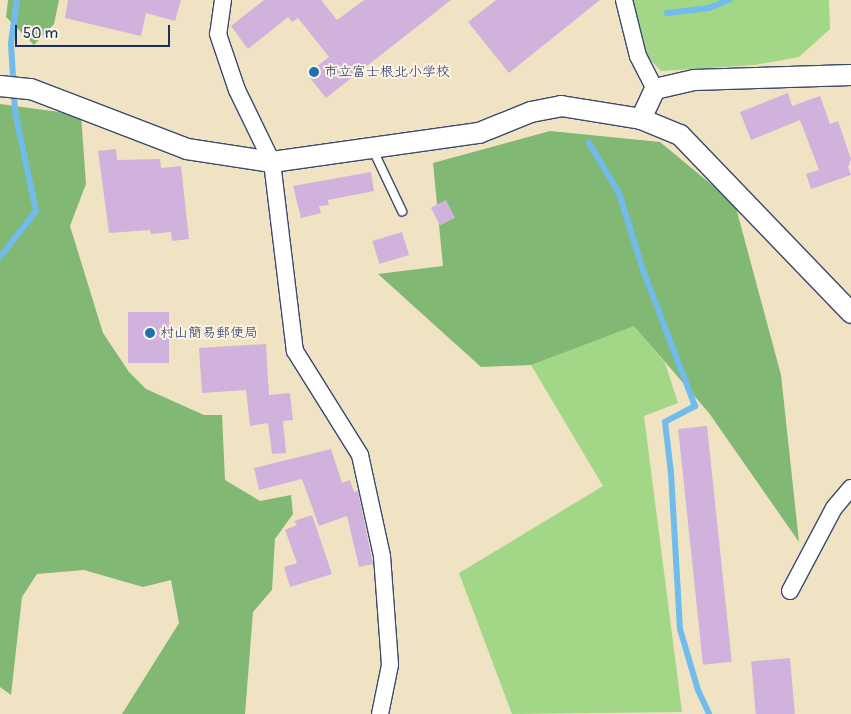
<!DOCTYPE html>
<meta charset="utf-8">
<style>
body{margin:0}
#map{position:relative;width:851px;height:714px;overflow:hidden;background:#f0e3c3;font-family:Pangolin,"Klee One",sans-serif}
div>[style]{position:absolute}
[style*='--x']{left:calc(var(--x)*1px);top:calc(var(--y)*1px);width:calc(var(--w)*1px);rotate:calc(var(--a)*1deg)}
.green>*{inset:0;background:#a2d788}
.forest>*{inset:0;background:#81b874}
.stream>*{height:6px;margin:-3px;padding:0 3px;transform-origin:3px;border-radius:3px;background:#71bcea}
.building>*{inset:0;background:#d1b2dc;transform-origin:0 0}
.roads{filter:drop-shadow(1px 0 #3b4a6d) drop-shadow(-1px 0 #3b4a6d) drop-shadow(0 1px #3b4a6d) drop-shadow(0 -1px #3b4a6d)}
.service>*{height:8px;margin:-4px;padding:0 4px;transform-origin:4px;border-radius:4px;background:#fff}
.minor>*{height:16px;margin:-8px;padding:0 8px;transform-origin:8px;border-radius:8px;background:#fff}
.tertiary>*{height:20px;margin:-10px;padding:0 10px;transform-origin:10px;border-radius:10px;background:#fff}
.dots>*{width:14px;height:14px;translate:-50% -50%;box-sizing:border-box;border:2px solid #fcf5e5;border-radius:50%}
span{translate:-50% -50%;white-space:nowrap;text-align:center;line-height:1.15;-webkit-text-stroke:4px #fcf5e5;paint-order:stroke}
.poi-label{font-size:14px;color:#1b2f5e}
.left{translate:0 -50%;text-align:left}
.scale{position:absolute;left:15px;top:25px;width:155px;height:22px;box-sizing:border-box;border:2px solid #1b2f5e;border-top:0;padding-left:6px;font-size:15px;line-height:18px;white-space:nowrap;color:#1b2f5e;-webkit-text-stroke:4px #fcf5e5;paint-order:stroke}
</style>
<div id="map">
<div class="green">
<div style="clip-path:polygon(632px 0,829px 0,830px 29px,799px 57px,755px 65px,661px 71px,644px 53px)"></div>
<div style="clip-path:polygon(634px 325px,665px 363px,678px 403px,644px 416px,682px 712px,512px 714px,459px 573px,603px 486px,531px 365px)"></div>
</div>
<div class="forest">
<div style="clip-path:polygon(8px 0,59px 0,54px 24px,34px 45px,6px 17px)"></div>
<div style="clip-path:polygon(0 104px,81px 115px,86px 184px,70px 226px,103px 333px,129px 372px,146px 389px,204px 415px,222px 415px,225px 480px,260px 501px,291px 495px,293px 514px,275px 539px,272px 590px,253px 612px,245px 714px,122px 714px,179px 623px,171px 580px,143px 587px,84px 570px,37px 574px,22px 597px,11px 695px,0 687px)"></div>
<div style="clip-path:polygon(550px 131px,660px 142px,735px 204px,781px 375px,799px 542px,709px 413px,634px 326px,531px 365px,481px 367px,378px 274px,443px 266px,433px 163px)"></div>
</div>
<div class="stream">
<div style="--x:667;--y:13;--w:42;--a:-6.8"></div>
<div style="--x:709;--y:8;--w:22;--a:-22"></div>
<div style="--x:589;--y:143;--w:58;--a:59"></div>
<div style="--x:619;--y:193;--w:81;--a:72.7"></div>
<div style="--x:643;--y:270;--w:146;--a:69.1"></div>
<div style="--x:695;--y:406;--w:34;--a:152"></div>
<div style="--x:665;--y:422;--w:51;--a:83.3"></div>
<div style="--x:671;--y:473;--w:156;--a:86.7"></div>
<div style="--x:680;--y:629;--w:64;--a:73.6"></div>
<div style="--x:698;--y:690;--w:26;--a:65"></div>
<div style="--x:0;--y:257;--w:58;--a:-52"></div>
<div style="--x:36;--y:211;--w:102;--a:-101.9"></div>
<div style="--x:15;--y:111;--w:68;--a:-93.4"></div>
<div style="--x:11;--y:43;--w:43;--a:-82.1"></div>
</div>
<div class="building">
<div style="clip-path:polygon(68px 0,181px 0,175px 21px,146px 13px,141px 36px,65px 18px)"></div>
<div style="clip-path:polygon(264px 0,321px 0,337px 20px,364px 0,451px 0,326px 98px,307px 74px,329px 57px,298px 18px,292px 22px,288px 17px,248px 49px,231px 26px)"></div>
<div style="clip-path:polygon(496px 0,600px 0,509px 73px,468px 22px)"></div>
<div style="clip-path:polygon(788px 93px,792px 106px,820px 96px,830px 124px,838px 121px,851px 159px,848px 167px,851px 175px,811px 189px,806px 174px,819px 170px,800px 120px,751px 140px,740px 112px)"></div>
<div style="clip-path:polygon(116px 149px,117px 160px,160px 159px,161px 168px,181px 166px,189px 239px,172px 241px,171px 232px,151px 234px,150px 230px,109px 233px,98px 151px)"></div>
<div style="clip-path:polygon(371px 172px,374px 191px,328px 200px,329px 205px,319px 206px,321px 213px,301px 218px,293px 186px)"></div>
<div style="left:446px;top:200px;width:20px;height:17px;rotate:63deg"></div>
<div style="left:402px;top:232px;width:24px;height:31px;rotate:73deg"></div>
<div style="left:128px;top:312px;width:41px;height:51px"></div>
<div style="clip-path:polygon(266px 344px,269px 395px,290px 393px,293px 420px,283px 421px,286px 453px,272px 454px,268px 423px,250px 426px,246px 390px,202px 393px,199px 348px)"></div>
<div style="left:707px;top:426px;width:237px;height:29px;rotate:84deg"></div>
<div style="clip-path:polygon(331px 449px,342px 483px,350px 480px,354px 492px,358px 491px,373px 564px,359px 567px,347px 516px,319px 526px,302px 479px,259px 490px,254px 468px)"></div>
<div style="clip-path:polygon(312px 515px,332px 574px,290px 587px,284px 567px,297px 563px,285px 530px,297px 525px,294px 521px)"></div>
<div style="left:790px;top:658px;width:56px;height:39px;rotate:85deg"></div>
</div>
<div class="roads">
<div class="service">
<div style="--x:373;--y:150;--w:68;--a:64.6"></div>
</div>
<div class="minor">
<div style="--x:223;--y:0;--w:34;--a:98"></div>
<div style="--x:218;--y:34;--w:59;--a:71.3"></div>
<div style="--x:237;--y:90;--w:80;--a:64.1"></div>
<div style="--x:272;--y:162;--w:190;--a:83.1"></div>
<div style="--x:295;--y:351;--w:123;--a:58"></div>
<div style="--x:360;--y:455;--w:103;--a:77.7"></div>
<div style="--x:382;--y:556;--w:109;--a:85.8"></div>
<div style="--x:390;--y:665;--w:50;--a:101.5"></div>
<div style="--x:624;--y:0;--w:58;--a:76"></div>
<div style="--x:638;--y:56;--w:37;--a:63"></div>
<div style="--x:790;--y:591;--w:94;--a:-62.1"></div>
<div style="--x:834;--y:508;--w:26;--a:-50"></div>
</div>
<div class="tertiary">
<div style="--x:0;--y:86;--w:31;--a:6"></div>
<div style="--x:31;--y:89;--w:167;--a:21"></div>
<div style="--x:187;--y:149;--w:86;--a:8.7"></div>
<div style="--x:272;--y:162;--w:209;--a:-8"></div>
<div style="--x:479;--y:133;--w:56;--a:-22"></div>
<div style="--x:531;--y:112;--w:31;--a:-11"></div>
<div style="--x:561;--y:106;--w:81;--a:9.2"></div>
<div style="--x:641;--y:119;--w:42;--a:22.3"></div>
<div style="--x:680;--y:135;--w:247;--a:46.1"></div>
<div style="--x:641;--y:119;--w:33;--a:-65"></div>
<div style="--x:655;--y:89;--w:40;--a:-13"></div>
<div style="--x:694;--y:80;--w:157;--a:-1.8"></div>
</div>
</div>
<div class="dots">
<div style="left:314px;top:72px;background:#1f6fb2"></div>
<div style="left:150px;top:333px;background:#1f6fb2"></div>
</div>
<div class="poi-label">
<span class="left" style="left:324px;top:72px">市立富士根北小学校</span>
<span class="left" style="left:160px;top:333px">村山簡易郵便局</span>
</div>
<div class="scale">50 m</div>
</div>
